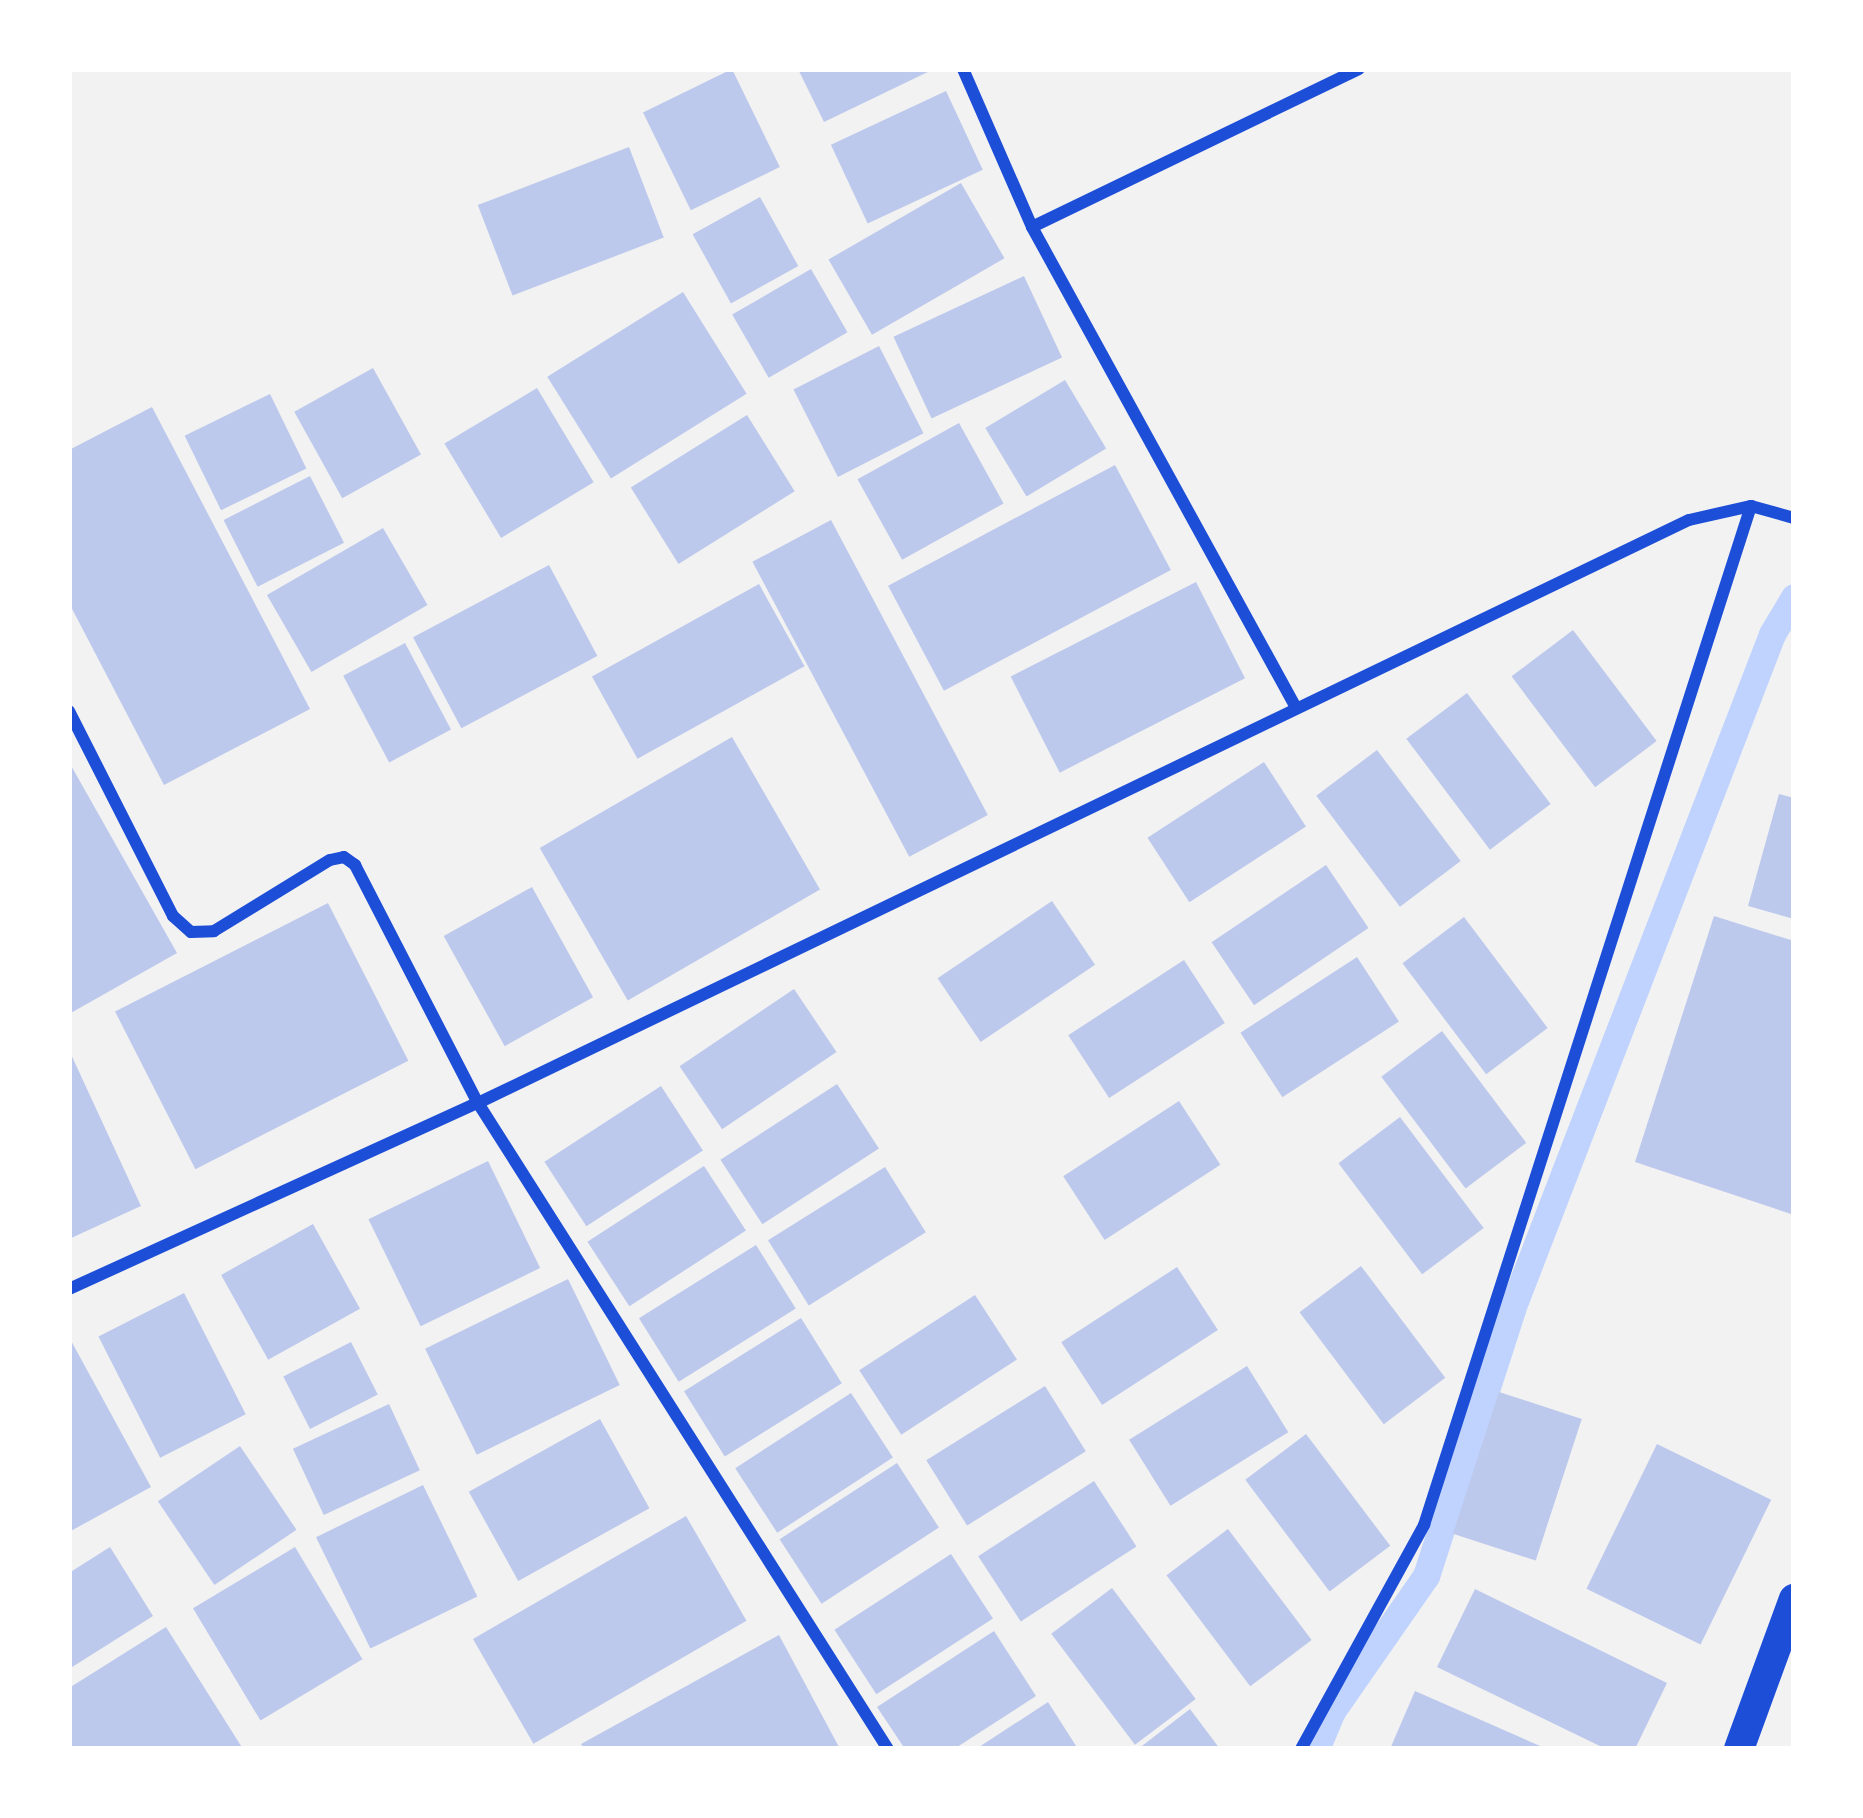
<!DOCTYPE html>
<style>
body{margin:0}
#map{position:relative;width:1863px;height:1818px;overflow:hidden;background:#f2f2f2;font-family:"Titillium Web",sans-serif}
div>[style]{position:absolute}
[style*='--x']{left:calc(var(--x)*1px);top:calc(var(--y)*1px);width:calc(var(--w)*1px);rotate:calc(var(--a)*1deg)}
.stream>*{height:27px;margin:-13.5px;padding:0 13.5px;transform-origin:13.5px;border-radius:13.5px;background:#bfd3fe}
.building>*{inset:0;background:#bdc9ec;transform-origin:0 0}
.minor>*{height:12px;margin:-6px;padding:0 6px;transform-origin:6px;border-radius:6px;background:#1d4ed8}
.primary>*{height:30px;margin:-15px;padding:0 15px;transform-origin:15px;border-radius:15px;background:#1d4ed8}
span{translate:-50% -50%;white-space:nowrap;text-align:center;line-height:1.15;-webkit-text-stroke:12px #fff;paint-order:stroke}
.frame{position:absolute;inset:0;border:72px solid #fff;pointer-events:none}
</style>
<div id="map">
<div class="stream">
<div style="--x:1316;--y:1749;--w:41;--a:-67.2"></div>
<div style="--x:1332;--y:1711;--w:165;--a:-55.2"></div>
<div style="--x:1426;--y:1576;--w:281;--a:-72.1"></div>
<div style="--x:1512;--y:1309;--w:723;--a:-68.93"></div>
<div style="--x:1772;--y:634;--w:43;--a:-59.3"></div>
</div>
<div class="building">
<div style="left:732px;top:69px;width:109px;height:99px;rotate:64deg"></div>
<div style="clip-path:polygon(798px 69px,934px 69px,824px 122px)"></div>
<div style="left:946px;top:91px;width:87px;height:127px;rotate:65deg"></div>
<div style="left:629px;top:147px;width:97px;height:162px;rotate:69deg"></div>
<div style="left:961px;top:183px;width:87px;height:153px;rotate:60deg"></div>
<div style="left:760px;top:197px;width:79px;height:77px;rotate:61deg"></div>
<div style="left:811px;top:269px;width:73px;height:91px;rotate:60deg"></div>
<div style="left:1024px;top:276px;width:90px;height:144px;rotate:65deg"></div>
<div style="left:683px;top:292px;width:120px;height:160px;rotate:58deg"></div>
<div style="left:879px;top:346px;width:98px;height:96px;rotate:63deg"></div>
<div style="left:373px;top:368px;width:99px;height:90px;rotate:61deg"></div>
<div style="left:1065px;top:380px;width:80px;height:93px;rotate:59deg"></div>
<div style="left:537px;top:388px;width:110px;height:108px;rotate:59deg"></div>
<div style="left:270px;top:394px;width:83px;height:95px;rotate:64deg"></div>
<div style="clip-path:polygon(152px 407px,310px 709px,164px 785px,69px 603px,69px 450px)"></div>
<div style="left:747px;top:415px;width:90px;height:137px;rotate:58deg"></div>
<div style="left:959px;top:423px;width:92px;height:116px;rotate:61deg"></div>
<div style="left:1115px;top:465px;width:119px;height:257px;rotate:62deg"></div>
<div style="left:310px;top:476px;width:75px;height:97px;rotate:63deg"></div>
<div style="left:831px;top:520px;width:334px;height:89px;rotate:62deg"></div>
<div style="left:383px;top:528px;width:89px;height:134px;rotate:60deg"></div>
<div style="left:549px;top:565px;width:103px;height:154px;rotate:62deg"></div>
<div style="left:1196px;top:582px;width:108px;height:208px;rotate:63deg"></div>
<div style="left:759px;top:584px;width:94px;height:191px;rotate:61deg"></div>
<div style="left:1573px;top:630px;width:139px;height:77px;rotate:53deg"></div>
<div style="left:405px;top:643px;width:98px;height:70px;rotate:62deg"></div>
<div style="left:1467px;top:693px;width:139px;height:76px;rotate:53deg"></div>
<div style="left:732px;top:737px;width:176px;height:222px;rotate:60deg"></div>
<div style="left:1377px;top:750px;width:139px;height:76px;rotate:53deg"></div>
<div style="clip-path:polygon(69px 762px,177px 953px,69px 1014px)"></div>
<div style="left:1264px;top:762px;width:77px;height:139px;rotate:57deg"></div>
<div style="clip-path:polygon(1779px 794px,1794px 798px,1794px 919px,1748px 906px)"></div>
<div style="left:1326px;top:865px;width:76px;height:138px;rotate:56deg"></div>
<div style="left:532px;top:887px;width:126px;height:101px;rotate:61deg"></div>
<div style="left:1052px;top:901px;width:77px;height:138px;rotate:56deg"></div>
<div style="left:328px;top:903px;width:177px;height:239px;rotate:63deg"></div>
<div style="clip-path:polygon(1714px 916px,1794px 941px,1794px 1215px,1635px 1162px)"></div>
<div style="left:1464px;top:917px;width:139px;height:77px;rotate:53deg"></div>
<div style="left:1357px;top:957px;width:77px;height:139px;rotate:57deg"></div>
<div style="left:1184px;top:960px;width:75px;height:138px;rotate:57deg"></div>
<div style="left:794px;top:989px;width:76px;height:138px;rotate:56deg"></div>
<div style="left:1442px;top:1031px;width:140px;height:76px;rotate:53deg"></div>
<div style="clip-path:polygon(69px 1050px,141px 1206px,69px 1239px)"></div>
<div style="left:837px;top:1084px;width:77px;height:139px;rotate:57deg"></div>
<div style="left:661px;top:1086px;width:77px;height:139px;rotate:57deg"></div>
<div style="left:1179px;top:1101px;width:76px;height:138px;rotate:57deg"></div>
<div style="left:1400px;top:1117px;width:139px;height:77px;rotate:53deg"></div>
<div style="left:488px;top:1161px;width:119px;height:133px;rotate:64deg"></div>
<div style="left:704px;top:1166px;width:77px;height:139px;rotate:57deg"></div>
<div style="left:885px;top:1167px;width:77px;height:138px;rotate:58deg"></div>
<div style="left:313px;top:1224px;width:97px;height:105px;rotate:61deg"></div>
<div style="left:756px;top:1245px;width:75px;height:138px;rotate:58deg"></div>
<div style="left:1361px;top:1266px;width:140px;height:77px;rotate:53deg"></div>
<div style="left:1177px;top:1267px;width:75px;height:138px;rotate:57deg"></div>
<div style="left:568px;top:1279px;width:118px;height:159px;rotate:64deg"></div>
<div style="left:184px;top:1293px;width:136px;height:96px;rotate:63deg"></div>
<div style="left:975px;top:1295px;width:77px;height:138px;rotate:57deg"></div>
<div style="left:801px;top:1318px;width:77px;height:138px;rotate:58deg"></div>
<div style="clip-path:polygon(69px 1337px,151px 1487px,69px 1532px)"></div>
<div style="left:351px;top:1342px;width:59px;height:76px;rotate:63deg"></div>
<div style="left:1247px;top:1366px;width:78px;height:139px;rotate:58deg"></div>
<div style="left:1045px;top:1386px;width:77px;height:140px;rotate:58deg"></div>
<div style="left:1499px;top:1392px;width:87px;height:149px;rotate:18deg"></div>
<div style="left:851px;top:1393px;width:77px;height:138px;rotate:57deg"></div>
<div style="left:389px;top:1404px;width:73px;height:106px;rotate:65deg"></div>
<div style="left:600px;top:1419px;width:102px;height:150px;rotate:61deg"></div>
<div style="left:1306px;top:1434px;width:140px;height:76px;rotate:53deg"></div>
<div style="left:1657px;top:1444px;width:127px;height:161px;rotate:26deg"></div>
<div style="left:240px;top:1446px;width:101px;height:99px;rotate:56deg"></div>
<div style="left:897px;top:1463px;width:77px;height:140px;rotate:57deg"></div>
<div style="left:1094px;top:1481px;width:78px;height:138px;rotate:57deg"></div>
<div style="left:423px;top:1485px;width:124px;height:119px;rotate:64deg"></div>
<div style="left:686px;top:1516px;width:121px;height:246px;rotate:60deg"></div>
<div style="left:1228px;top:1529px;width:139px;height:77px;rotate:53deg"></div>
<div style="clip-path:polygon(110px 1547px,153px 1616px,69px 1669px,69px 1573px)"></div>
<div style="left:295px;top:1547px;width:131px;height:119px;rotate:59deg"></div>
<div style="left:951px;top:1554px;width:77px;height:139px;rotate:57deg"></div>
<div style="left:1112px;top:1588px;width:139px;height:76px;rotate:53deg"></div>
<div style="clip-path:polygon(1475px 1589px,1667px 1683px,1635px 1749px,1606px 1749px,1437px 1667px)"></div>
<div style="clip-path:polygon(166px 1627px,243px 1749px,69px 1749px,69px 1688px)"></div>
<div style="clip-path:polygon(994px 1631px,1036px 1696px,954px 1749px,905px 1749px,877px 1707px)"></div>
<div style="clip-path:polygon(779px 1635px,840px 1749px,584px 1749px,581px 1744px)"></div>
<div style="clip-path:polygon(1415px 1691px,1547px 1749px,1390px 1749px)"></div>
<div style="clip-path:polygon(1048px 1702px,1078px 1749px,976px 1749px)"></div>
<div style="clip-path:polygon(1190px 1709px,1220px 1749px,1138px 1749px)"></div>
</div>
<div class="minor">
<div style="--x:963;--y:69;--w:172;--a:66.4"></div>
<div style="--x:1032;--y:227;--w:544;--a:61.22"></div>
<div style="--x:1032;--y:227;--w:363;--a:-25.8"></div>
<div style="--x:69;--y:711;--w:230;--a:63.1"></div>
<div style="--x:173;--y:916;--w:24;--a:42"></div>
<div style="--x:191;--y:932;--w:23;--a:-2"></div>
<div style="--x:214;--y:931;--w:136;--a:-31.5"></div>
<div style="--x:330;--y:860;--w:14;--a:-12"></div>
<div style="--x:344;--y:857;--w:14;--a:36"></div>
<div style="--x:355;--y:865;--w:268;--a:62.7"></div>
<div style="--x:478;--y:1103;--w:765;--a:57.6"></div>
<div style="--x:69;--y:1289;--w:449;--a:-24.5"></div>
<div style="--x:478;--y:1103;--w:1344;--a:-25.71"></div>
<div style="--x:1689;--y:520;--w:64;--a:-12.7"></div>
<div style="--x:1751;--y:506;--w:45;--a:15.6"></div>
<div style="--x:1301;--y:1749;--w:256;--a:-61.2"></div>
<div style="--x:1424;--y:1525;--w:1070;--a:-72.21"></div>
</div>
<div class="primary">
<div style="--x:1739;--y:1749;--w:160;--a:-69.9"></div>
</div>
<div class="frame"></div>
</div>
